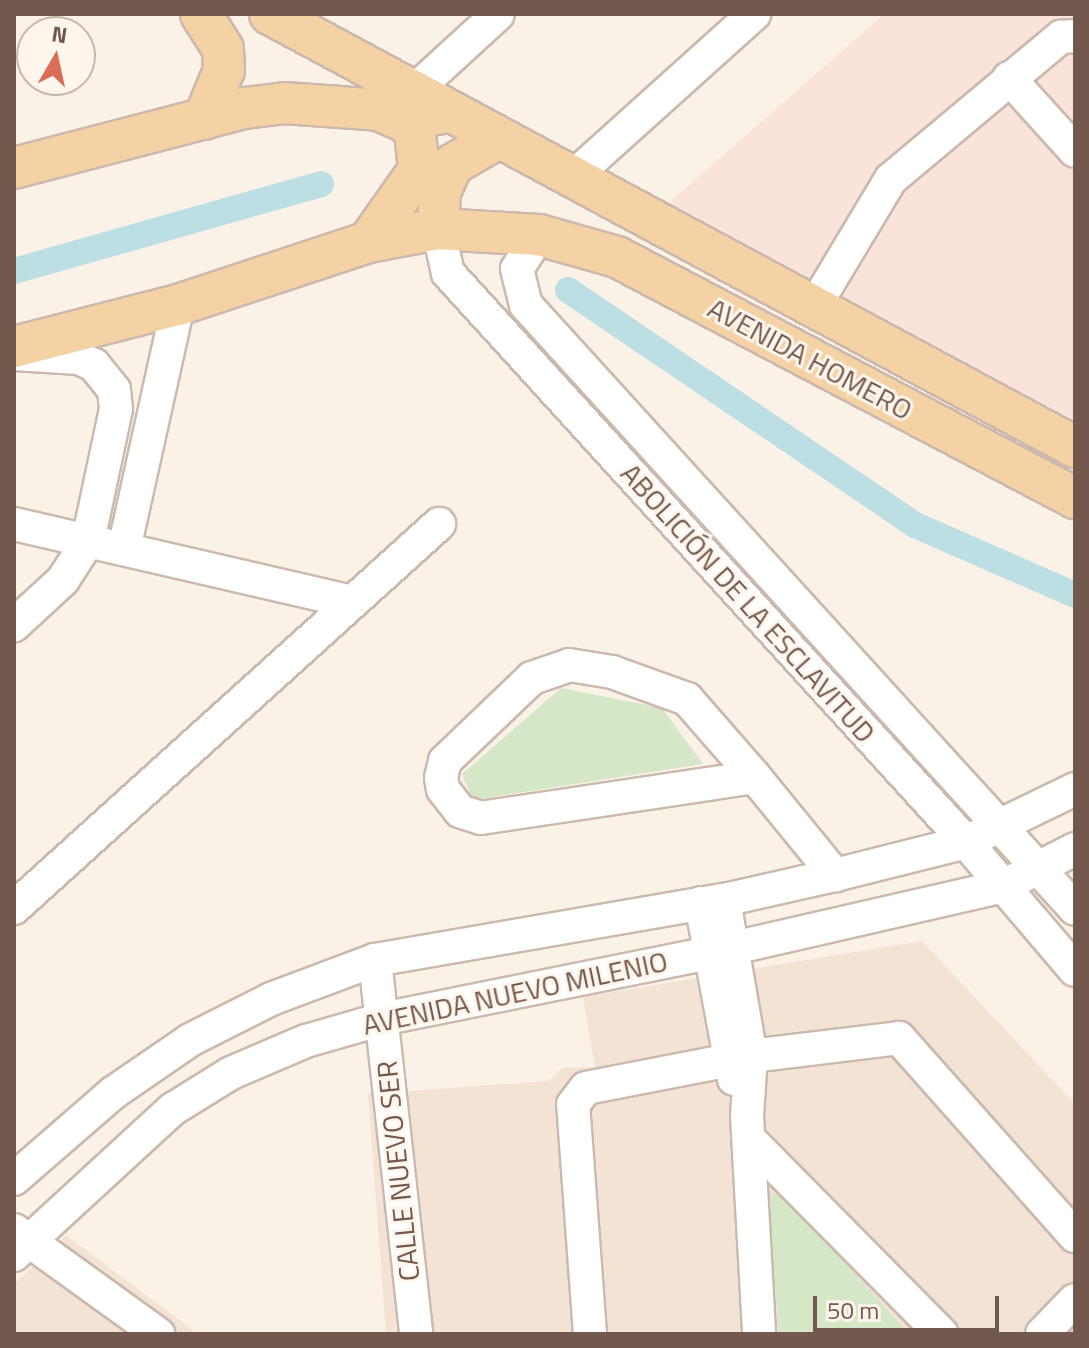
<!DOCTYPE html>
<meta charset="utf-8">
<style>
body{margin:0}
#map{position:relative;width:1089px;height:1348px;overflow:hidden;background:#fbf2e7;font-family:"Titillium Web",sans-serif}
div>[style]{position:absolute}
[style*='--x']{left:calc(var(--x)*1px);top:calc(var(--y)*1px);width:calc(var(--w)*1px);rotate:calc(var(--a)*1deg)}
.residential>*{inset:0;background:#f2e3d5}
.commercial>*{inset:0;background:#fae3db}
.green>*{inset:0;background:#d5e7c6}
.canal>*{height:26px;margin:-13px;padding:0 13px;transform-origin:13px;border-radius:13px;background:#bcdfe3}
.roads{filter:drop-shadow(2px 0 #ccb9ad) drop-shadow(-2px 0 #ccb9ad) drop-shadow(0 2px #ccb9ad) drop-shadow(0 -2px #ccb9ad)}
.minor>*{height:32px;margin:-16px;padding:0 16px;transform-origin:16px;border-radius:16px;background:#fff}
.major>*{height:40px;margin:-20px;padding:0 20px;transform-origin:20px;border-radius:20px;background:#f4d2a4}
span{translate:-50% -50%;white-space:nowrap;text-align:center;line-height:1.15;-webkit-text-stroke:6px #fef6ed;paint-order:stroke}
.street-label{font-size:28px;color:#72584d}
.frame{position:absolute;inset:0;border:16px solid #72584d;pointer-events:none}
.north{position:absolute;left:16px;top:16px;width:80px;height:80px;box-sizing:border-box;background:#fef6ed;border:2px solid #c6b7ad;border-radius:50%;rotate:9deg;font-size:22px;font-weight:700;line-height:32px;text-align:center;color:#72584d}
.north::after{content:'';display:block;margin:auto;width:28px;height:36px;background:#db6c55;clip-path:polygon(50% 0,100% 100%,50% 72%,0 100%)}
.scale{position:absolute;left:813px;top:1296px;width:186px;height:36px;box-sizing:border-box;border:4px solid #72584d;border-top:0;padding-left:10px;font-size:24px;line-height:28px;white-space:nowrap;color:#72584d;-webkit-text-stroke:6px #fef6ed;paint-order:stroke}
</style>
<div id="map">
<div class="residential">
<div style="clip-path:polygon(922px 941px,1075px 1104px,1075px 1334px,386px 1334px,368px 1094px,549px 1081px,562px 1068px,595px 1067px,583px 997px)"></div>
<div style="clip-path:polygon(66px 1235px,198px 1334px,14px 1334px,14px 1284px)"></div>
</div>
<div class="commercial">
<div style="clip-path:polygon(884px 14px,1075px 14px,1075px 430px,665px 206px)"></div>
</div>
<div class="green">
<div style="clip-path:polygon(561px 688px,662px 708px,703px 764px,473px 800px,462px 774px)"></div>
<div style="clip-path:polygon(772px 1194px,785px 1195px,909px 1334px,779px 1334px,769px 1215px)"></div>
</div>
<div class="canal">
<div style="--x:14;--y:271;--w:319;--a:-15.8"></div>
<div style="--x:568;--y:290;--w:419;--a:34.1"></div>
<div style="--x:915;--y:525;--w:175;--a:23.6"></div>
</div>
<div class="roads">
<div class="minor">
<div style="--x:1009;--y:78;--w:98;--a:47.9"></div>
<div style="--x:413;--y:92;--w:115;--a:-42.5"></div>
<div style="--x:573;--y:177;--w:244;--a:-42"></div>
<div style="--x:438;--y:229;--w:45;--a:77.2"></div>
<div style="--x:448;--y:273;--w:769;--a:47.69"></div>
<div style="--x:966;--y:842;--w:168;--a:49.6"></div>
<div style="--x:539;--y:235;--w:40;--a:122.9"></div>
<div style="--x:517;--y:269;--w:37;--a:76"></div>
<div style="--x:526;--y:305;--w:816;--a:47.73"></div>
<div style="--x:814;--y:307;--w:149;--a:-59"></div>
<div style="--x:891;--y:179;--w:222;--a:-39.9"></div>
<div style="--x:1061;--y:37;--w:14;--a:-4"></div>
<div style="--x:14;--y:354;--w:65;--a:3.5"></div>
<div style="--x:79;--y:358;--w:17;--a:25"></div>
<div style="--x:94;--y:365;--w:32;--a:51"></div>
<div style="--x:114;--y:390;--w:19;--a:84"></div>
<div style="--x:116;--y:409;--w:135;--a:102"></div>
<div style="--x:88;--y:541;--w:46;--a:122.7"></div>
<div style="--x:63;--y:580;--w:67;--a:137.4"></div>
<div style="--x:14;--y:524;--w:346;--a:13"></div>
<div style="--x:124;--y:549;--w:250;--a:-77.5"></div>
<div style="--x:755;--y:777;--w:277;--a:171.5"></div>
<div style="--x:481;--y:818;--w:22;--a:-162"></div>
<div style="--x:460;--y:811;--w:28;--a:-128"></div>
<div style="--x:443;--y:789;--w:11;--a:-100"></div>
<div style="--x:441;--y:778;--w:17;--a:-77"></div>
<div style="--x:445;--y:761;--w:120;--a:-43.7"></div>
<div style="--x:532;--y:678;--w:39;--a:-19"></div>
<div style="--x:569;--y:665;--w:44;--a:9.2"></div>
<div style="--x:612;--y:672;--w:80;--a:19.8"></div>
<div style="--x:687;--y:699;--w:103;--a:48.9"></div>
<div style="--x:755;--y:777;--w:127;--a:50.8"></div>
<div style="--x:724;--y:900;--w:158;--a:80.2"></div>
<div style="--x:751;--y:1056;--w:60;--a:93.8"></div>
<div style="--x:747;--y:1116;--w:218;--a:86.8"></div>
<div style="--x:701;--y:903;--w:179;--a:79.4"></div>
<div style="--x:14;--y:908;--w:573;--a:-42.1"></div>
<div style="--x:375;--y:960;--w:376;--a:83.7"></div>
<div style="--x:749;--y:1139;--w:274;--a:45.3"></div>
<div style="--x:14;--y:1179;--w:131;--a:-41"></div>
<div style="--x:113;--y:1093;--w:93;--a:-34.5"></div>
<div style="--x:190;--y:1040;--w:91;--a:-26.8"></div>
<div style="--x:271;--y:999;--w:111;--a:-20.6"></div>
<div style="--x:375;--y:960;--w:354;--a:-9.8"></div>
<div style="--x:724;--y:900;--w:114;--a:-12.7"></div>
<div style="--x:835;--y:875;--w:135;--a:-14.1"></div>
<div style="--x:966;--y:842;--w:121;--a:-25.9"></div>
<div style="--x:14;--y:1230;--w:178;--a:35.8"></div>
<div style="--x:14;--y:1255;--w:216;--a:-42.6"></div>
<div style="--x:173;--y:1109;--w:68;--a:-31.8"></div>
<div style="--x:231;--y:1073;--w:82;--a:-23.1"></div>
<div style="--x:306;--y:1041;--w:79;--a:-16.1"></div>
<div style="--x:382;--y:1019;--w:358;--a:-11.4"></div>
<div style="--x:733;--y:948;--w:277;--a:-12.9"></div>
<div style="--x:1003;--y:886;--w:81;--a:-27.2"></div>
<div style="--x:590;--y:1334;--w:230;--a:-94.2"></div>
<div style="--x:573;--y:1105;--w:21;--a:-53"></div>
<div style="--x:586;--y:1088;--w:168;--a:-11"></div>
<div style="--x:751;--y:1056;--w:149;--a:-6.9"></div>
<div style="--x:899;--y:1038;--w:265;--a:48.4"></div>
<div style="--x:1042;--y:1334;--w:47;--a:-45.9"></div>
</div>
<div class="major">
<div style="--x:201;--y:14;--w:41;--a:57.8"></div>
<div style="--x:223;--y:49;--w:21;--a:87"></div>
<div style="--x:224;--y:70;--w:53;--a:112.2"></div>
<div style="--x:270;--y:14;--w:914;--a:28.28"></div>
<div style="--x:14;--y:168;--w:239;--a:-14.6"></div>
<div style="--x:245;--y:108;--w:39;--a:-7"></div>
<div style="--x:284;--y:103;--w:154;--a:4.1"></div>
<div style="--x:438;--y:229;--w:37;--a:-87"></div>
<div style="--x:440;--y:192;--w:30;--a:-66"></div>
<div style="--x:452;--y:165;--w:53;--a:-30.4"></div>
<div style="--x:368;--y:242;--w:88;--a:-54.7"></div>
<div style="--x:419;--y:170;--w:36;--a:-96"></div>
<div style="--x:415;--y:134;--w:13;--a:-122"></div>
<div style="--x:408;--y:123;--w:34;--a:-156"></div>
<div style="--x:14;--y:347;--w:169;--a:-14.4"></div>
<div style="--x:178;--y:305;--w:200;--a:-18.3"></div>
<div style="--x:368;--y:242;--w:71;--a:-10.5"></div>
<div style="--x:438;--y:229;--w:101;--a:3.4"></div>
<div style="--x:539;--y:235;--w:81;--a:15.8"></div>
<div style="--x:617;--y:257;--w:518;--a:27.75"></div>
</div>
</div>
<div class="street-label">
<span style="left:810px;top:359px;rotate:28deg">AVENIDA HOMERO</span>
<span style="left:748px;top:603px;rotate:48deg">ABOLICIÓN DE LA ESCLAVITUD</span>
<span style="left:515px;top:993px;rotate:-12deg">AVENIDA NUEVO MILENIO</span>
<span style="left:398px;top:1171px;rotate:-96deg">CALLE NUEVO SER</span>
</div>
<div class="frame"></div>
<div class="north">N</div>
<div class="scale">50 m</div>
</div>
